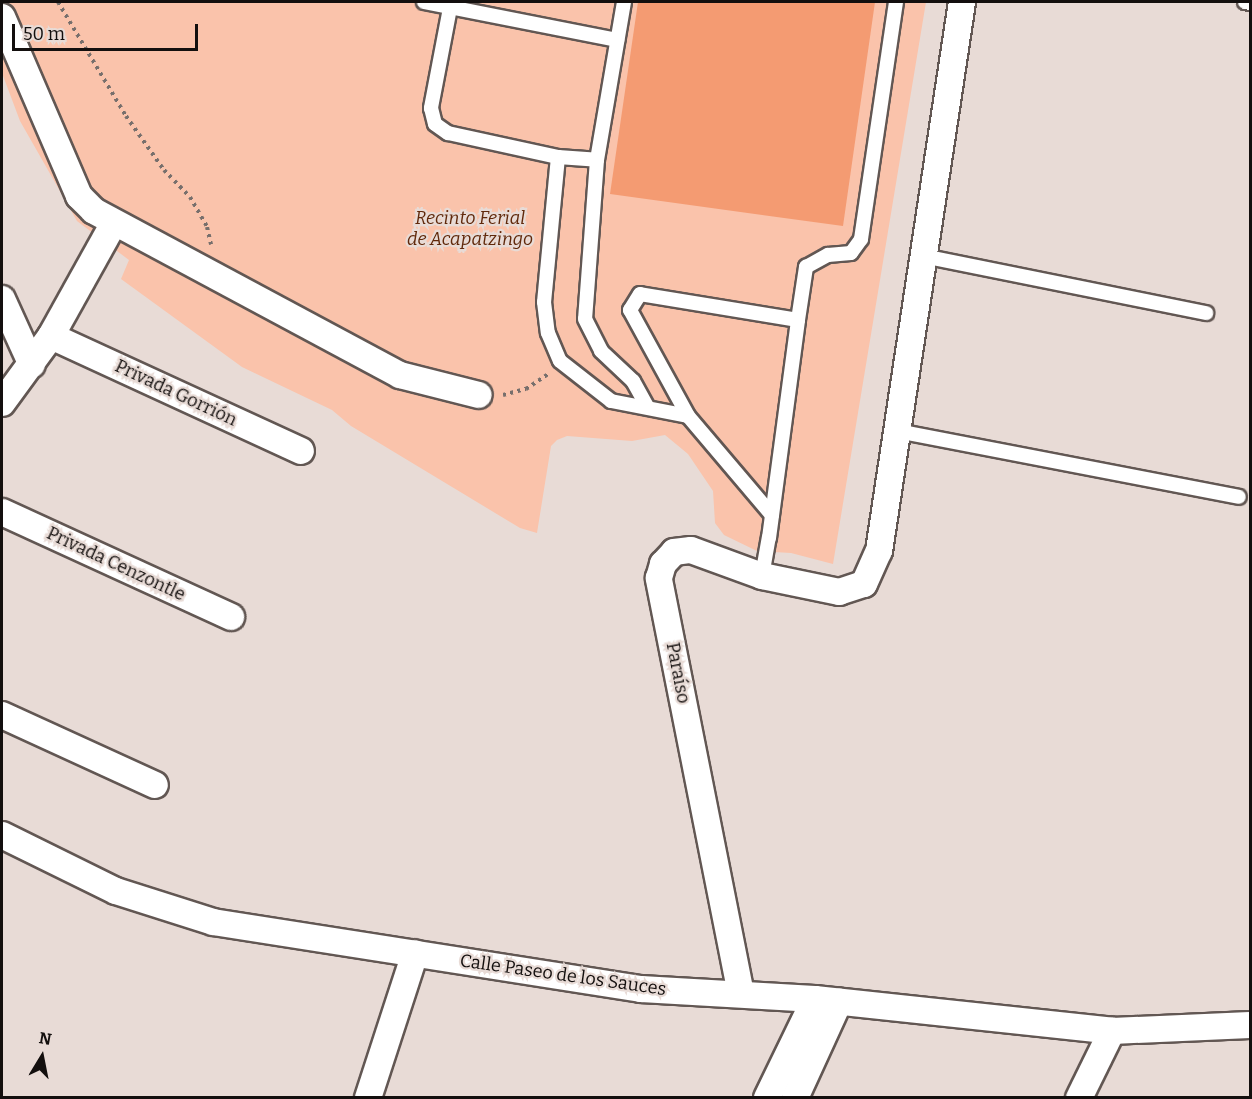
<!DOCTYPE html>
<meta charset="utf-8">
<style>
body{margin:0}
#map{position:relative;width:1252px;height:1099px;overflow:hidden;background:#e8dbd6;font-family:Bitter,serif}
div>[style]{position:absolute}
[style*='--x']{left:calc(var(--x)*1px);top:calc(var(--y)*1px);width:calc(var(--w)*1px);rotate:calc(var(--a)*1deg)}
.green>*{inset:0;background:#fac3ab}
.building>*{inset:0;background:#f49b72}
.path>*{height:4px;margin-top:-2px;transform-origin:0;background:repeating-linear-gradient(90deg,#776f6c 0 3px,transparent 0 7.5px)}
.roads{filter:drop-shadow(2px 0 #625753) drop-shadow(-2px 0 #625753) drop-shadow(0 2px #625753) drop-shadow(0 -2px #625753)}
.lane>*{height:14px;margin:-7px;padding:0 7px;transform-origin:7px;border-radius:7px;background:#fff}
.street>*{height:26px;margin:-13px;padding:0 13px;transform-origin:13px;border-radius:13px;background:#fff}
span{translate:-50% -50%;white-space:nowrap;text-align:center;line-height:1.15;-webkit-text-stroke:4.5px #e8dbd6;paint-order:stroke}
.park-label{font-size:18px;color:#60280a;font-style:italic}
.street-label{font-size:18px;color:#130f0e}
.frame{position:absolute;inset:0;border:3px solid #130f0e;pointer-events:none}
.north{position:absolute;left:12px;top:1027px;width:60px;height:60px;-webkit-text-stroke:4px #e8dbd6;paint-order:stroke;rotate:10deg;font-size:16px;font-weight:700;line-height:24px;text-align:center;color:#130f0e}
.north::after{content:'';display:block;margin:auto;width:21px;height:27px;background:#130f0e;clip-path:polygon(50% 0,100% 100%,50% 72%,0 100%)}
.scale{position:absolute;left:12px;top:24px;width:186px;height:27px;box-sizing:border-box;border:3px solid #130f0e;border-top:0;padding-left:8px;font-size:18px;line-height:21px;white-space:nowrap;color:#130f0e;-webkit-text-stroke:4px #e8dbd6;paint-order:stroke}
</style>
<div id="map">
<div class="green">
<div style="clip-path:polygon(2px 2px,926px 2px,833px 564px,791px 553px,757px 551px,724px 535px,715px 523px,713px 491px,688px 454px,665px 435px,632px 441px,567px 436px,557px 440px,551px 446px,537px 533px,520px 528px,351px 426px,332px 410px,242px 367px,121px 279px,129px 260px,77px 221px,20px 121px,2px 73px)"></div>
</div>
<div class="building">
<div style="clip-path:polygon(638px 2px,875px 2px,843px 226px,610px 194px)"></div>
</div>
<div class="path">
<div style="--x:58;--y:2;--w:133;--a:59.2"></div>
<div style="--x:126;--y:116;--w:66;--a:54.9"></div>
<div style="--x:164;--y:170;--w:37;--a:46"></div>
<div style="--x:190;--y:197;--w:34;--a:60"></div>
<div style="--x:207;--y:227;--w:18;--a:77"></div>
<div style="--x:503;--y:395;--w:24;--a:-15"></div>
<div style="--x:526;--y:389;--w:27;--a:-34"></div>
</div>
<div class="roads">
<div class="lane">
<div style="--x:424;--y:2;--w:197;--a:11.1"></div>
<div style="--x:624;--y:2;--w:160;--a:99.7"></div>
<div style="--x:597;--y:160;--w:159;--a:94.3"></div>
<div style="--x:585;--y:319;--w:36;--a:63"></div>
<div style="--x:601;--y:351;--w:44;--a:43.2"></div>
<div style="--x:633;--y:381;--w:29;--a:61"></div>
<div style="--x:1245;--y:2;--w:5;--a:11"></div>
<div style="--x:450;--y:8;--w:102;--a:100.8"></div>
<div style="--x:431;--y:108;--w:16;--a:76"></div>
<div style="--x:435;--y:124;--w:16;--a:35"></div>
<div style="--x:448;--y:133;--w:113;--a:12.3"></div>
<div style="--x:558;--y:157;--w:39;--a:4"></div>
<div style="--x:558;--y:157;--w:146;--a:95.5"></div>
<div style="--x:544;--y:302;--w:31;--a:83"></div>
<div style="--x:548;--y:333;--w:30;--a:67"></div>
<div style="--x:560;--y:361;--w:65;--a:38.1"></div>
<div style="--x:611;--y:401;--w:78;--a:11"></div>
<div style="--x:923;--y:256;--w:289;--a:11.4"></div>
<div style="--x:798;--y:320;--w:54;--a:-81.4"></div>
<div style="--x:806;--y:267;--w:25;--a:-29"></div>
<div style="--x:828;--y:255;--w:23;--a:-5"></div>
<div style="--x:851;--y:253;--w:17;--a:-54"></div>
<div style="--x:861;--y:239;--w:240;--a:-81.6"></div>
<div style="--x:897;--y:431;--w:348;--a:10.9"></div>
<div style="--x:762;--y:576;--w:39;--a:-80"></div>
<div style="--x:769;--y:538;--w:220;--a:-82.4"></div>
<div style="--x:798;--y:320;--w:160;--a:-170.7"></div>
<div style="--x:640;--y:294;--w:19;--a:122"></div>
<div style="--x:630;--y:310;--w:121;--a:61.3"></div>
<div style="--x:688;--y:416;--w:130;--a:49.7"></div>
</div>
<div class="street">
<div style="--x:2;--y:17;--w:195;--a:66.7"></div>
<div style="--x:79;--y:196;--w:21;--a:45"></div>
<div style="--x:94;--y:211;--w:347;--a:28.2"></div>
<div style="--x:400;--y:375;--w:81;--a:14.2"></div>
<div style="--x:2;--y:299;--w:72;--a:65.6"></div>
<div style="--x:51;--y:336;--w:275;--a:24.7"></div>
<div style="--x:2;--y:403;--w:83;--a:-53.8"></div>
<div style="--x:51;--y:336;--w:129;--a:-60.9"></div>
<div style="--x:2;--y:512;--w:252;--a:24.6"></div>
<div style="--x:2;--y:715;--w:168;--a:24.6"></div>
<div style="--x:2;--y:835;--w:127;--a:26.2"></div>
<div style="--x:116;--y:891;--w:102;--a:17.7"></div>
<div style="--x:213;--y:922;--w:433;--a:8.9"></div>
<div style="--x:641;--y:989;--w:174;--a:3.3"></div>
<div style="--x:815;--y:999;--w:299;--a:6.1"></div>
<div style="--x:1112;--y:1031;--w:138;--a:-2.5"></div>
<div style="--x:741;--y:994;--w:424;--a:-101.2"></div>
<div style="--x:659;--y:578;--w:15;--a:-74"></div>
<div style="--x:663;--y:564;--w:16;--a:-47"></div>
<div style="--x:674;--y:552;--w:17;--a:-7"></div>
<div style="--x:691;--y:550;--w:76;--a:20.1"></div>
<div style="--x:762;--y:576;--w:79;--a:11.7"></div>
<div style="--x:839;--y:592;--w:26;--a:-18"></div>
<div style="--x:864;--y:584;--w:36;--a:-66"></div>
<div style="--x:879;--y:551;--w:555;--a:-81.4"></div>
<div style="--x:368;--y:1098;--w:152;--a:-72"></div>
<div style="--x:767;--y:1098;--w:110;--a:-64.1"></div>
<div style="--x:795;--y:1098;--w:106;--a:-65.4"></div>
<div style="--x:1079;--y:1098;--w:75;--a:-63.8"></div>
</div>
</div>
<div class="park-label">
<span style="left:470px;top:229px">Recinto Ferial<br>de Acapatzingo</span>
</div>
<div class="street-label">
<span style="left:176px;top:393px;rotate:25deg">Privada Gorrión</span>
<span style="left:116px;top:564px;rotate:25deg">Privada Cenzontle</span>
<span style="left:678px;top:673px;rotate:79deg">Paraíso</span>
<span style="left:563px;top:975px;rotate:8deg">Calle Paseo de los Sauces</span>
</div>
<div class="frame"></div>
<div class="north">N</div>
<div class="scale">50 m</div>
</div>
